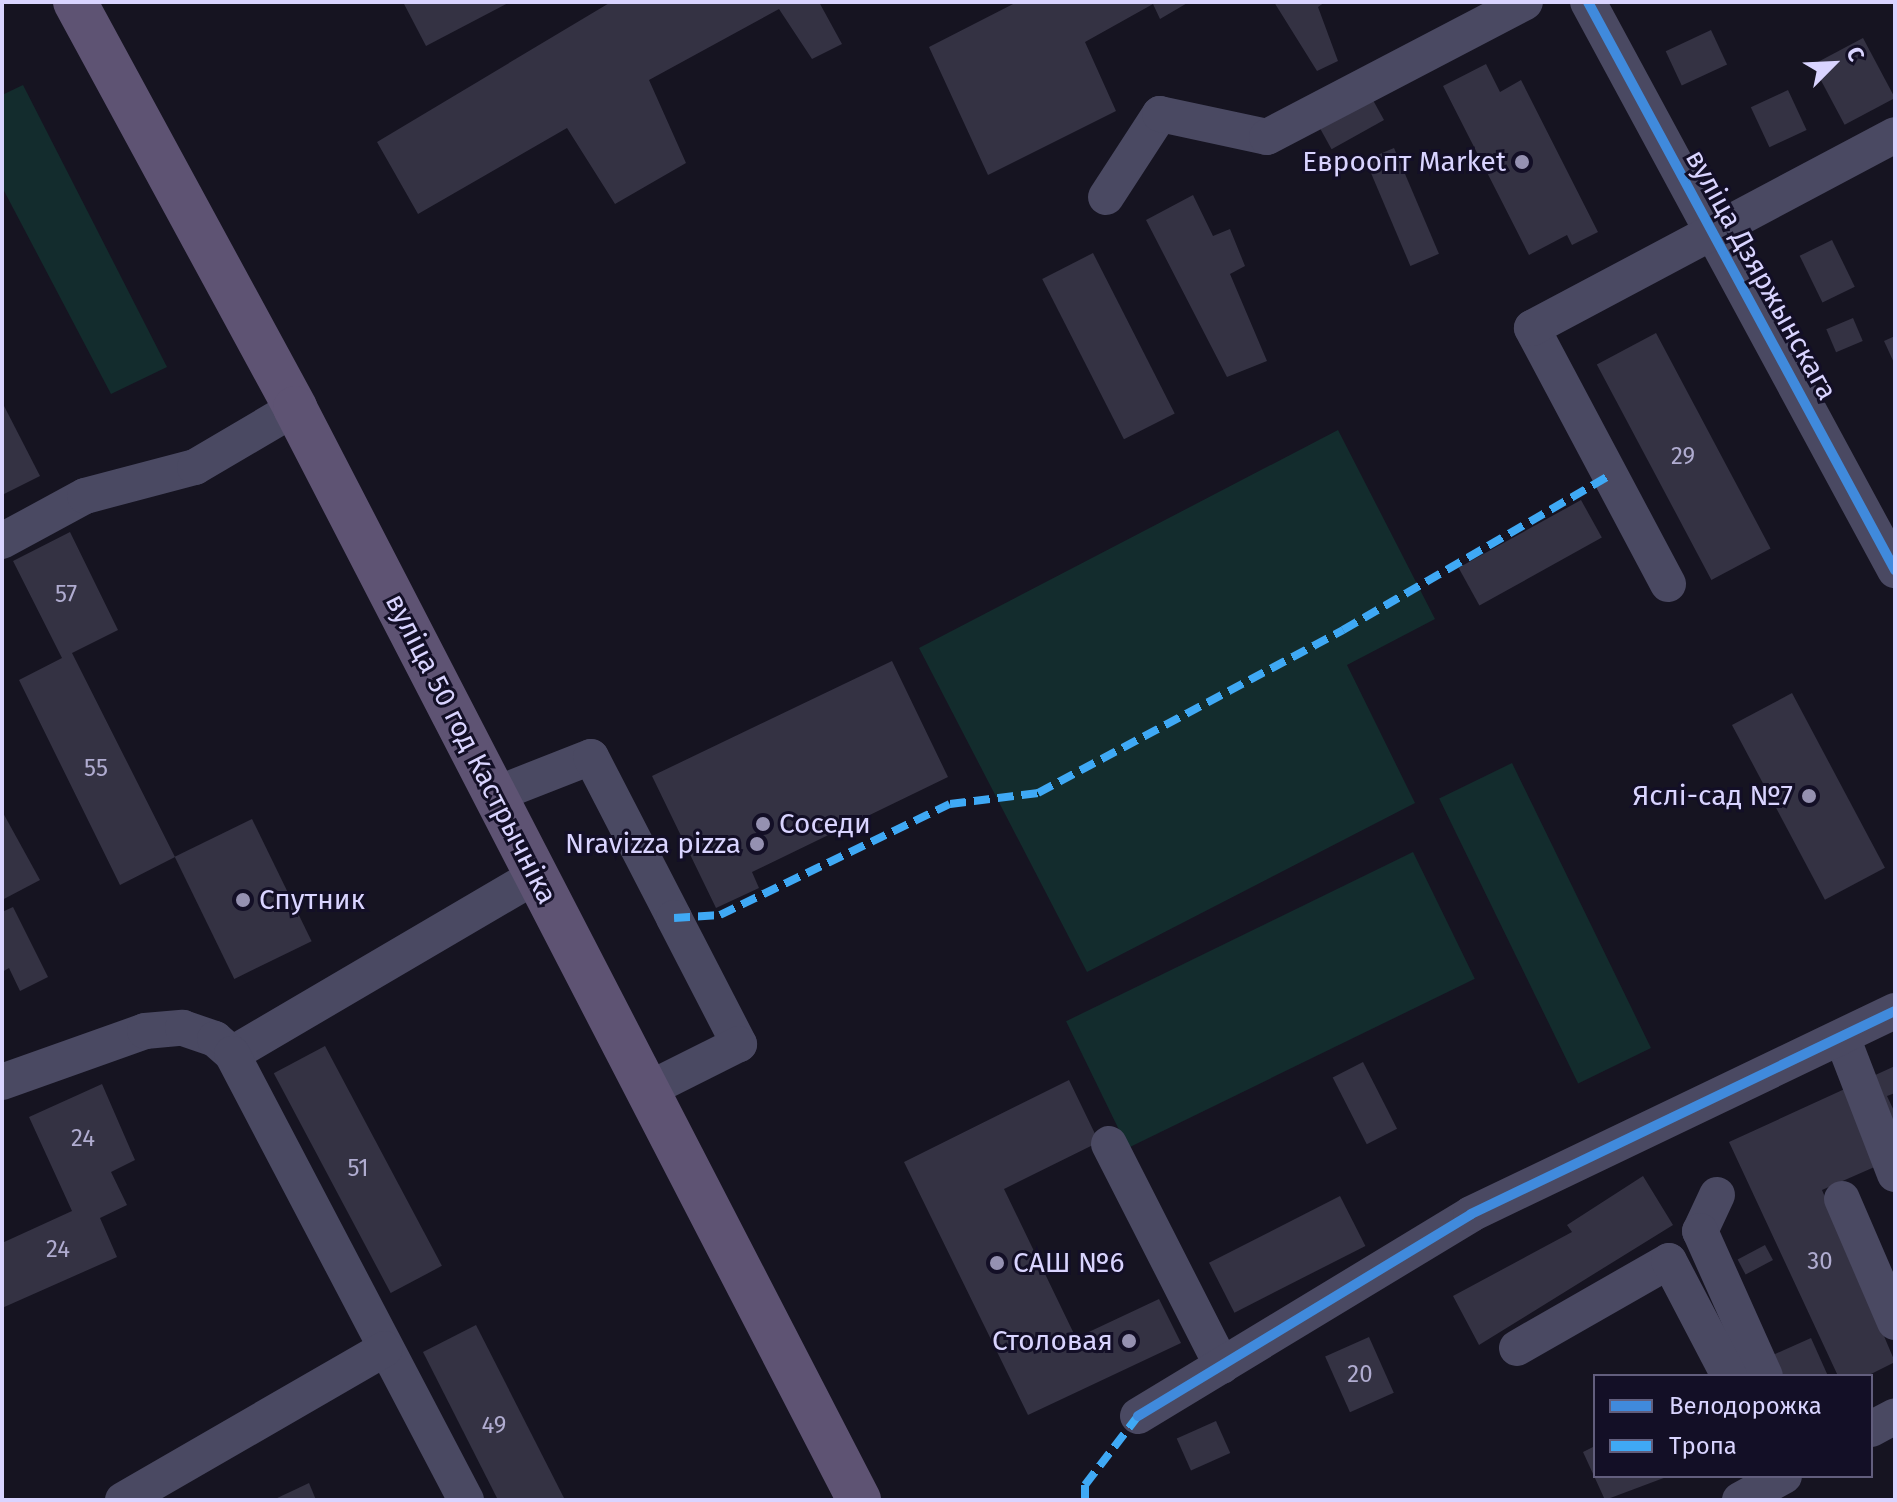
<!DOCTYPE html>
<meta charset="utf-8">
<style>
body{margin:0}
#map{position:relative;width:1897px;height:1502px;overflow:hidden;background:#161421;font-family:"Fira Sans",sans-serif}
div>[style]{position:absolute}
[style*='--x']{left:calc(var(--x)*1px);top:calc(var(--y)*1px);width:calc(var(--w)*1px);rotate:calc(var(--a)*1deg)}
.green>*{inset:0;background:#132c2d;transform-origin:0 0}
.building>*{inset:0;background:#343243;transform-origin:0 0}
.minor>*{height:36px;margin:-18px;padding:0 18px;transform-origin:18px;border-radius:18px;background:#4a4962}
.major>*{height:44px;margin:-22px;padding:0 22px;transform-origin:22px;border-radius:22px;background:#5e5373}
.quiet>*{height:8px;margin-top:-4px;transform-origin:0;background:repeating-linear-gradient(90deg,#3fa9f5 0 16px,transparent 0 24px)}
.cycleway>*{height:10px;margin:-5px;padding:0 5px;transform-origin:5px;border-radius:5px;background:#408adc}
.dots>*{width:22px;height:22px;translate:-50% -50%;box-sizing:border-box;border:4px solid #130f26;border-radius:50%}
span{translate:-50% -50%;white-space:nowrap;text-align:center;line-height:1.15;-webkit-text-stroke:6px #130f26;paint-order:stroke}
.number-label{font-size:24px;color:#b0acd0}
.number-label span{-webkit-text-stroke-width:0}
.poi-label{font-size:28px;color:#d9d4ff}
.right{translate:-100% -50%;text-align:right}
.left{translate:0 -50%;text-align:left}
.street-label{font-size:28px;color:#d9d4ff}
.frame{position:absolute;inset:0;border:4px solid #d9d4ff;pointer-events:none}
.legend{position:absolute;left:1593px;top:1374px;width:280px;height:104px;box-sizing:border-box;background:#130f26;border:2px solid #625e7d;margin:0;padding:10px 14px;list-style:none;font-size:24px;color:#d9d4ff}
.legend li{display:flex;align-items:center;gap:16px;height:40px}
.legend b{width:40px;border:2px solid #625e7d}
.north{position:absolute;left:1793px;top:24px;width:80px;height:80px;-webkit-text-stroke:6px #130f26;paint-order:stroke;rotate:66deg;font-size:22px;font-weight:700;line-height:32px;text-align:center;color:#d9d4ff}
.north::after{content:'';display:block;margin:auto;width:28px;height:36px;background:#d9d4ff;clip-path:polygon(50% 0,100% 100%,50% 72%,0 100%)}
</style>
<div id="map">
<div class="green">
<div style="clip-path:polygon(23px 85px,167px 367px,111px 394px,2px 187px,2px 95px)"></div>
<div style="clip-path:polygon(1338px 430px,1435px 619px,1347px 665px,1415px 803px,1087px 972px,919px 648px)"></div>
<div style="left:1512px;top:763px;width:317px;height:81px;rotate:64deg"></div>
<div style="left:1413px;top:852px;width:141px;height:386px;rotate:64deg"></div>
</div>
<div class="building">
<div style="clip-path:polygon(403px 2px,510px 2px,426px 46px)"></div>
<div style="clip-path:polygon(611px 2px,819px 2px,842px 44px,812px 59px,779px 9px,649px 80px,686px 163px,615px 204px,567px 128px,418px 214px,377px 142px)"></div>
<div style="clip-path:polygon(1017px 2px,1189px 2px,1160px 19px,1153px 4px,1085px 42px,1116px 111px,988px 175px,929px 47px)"></div>
<div style="clip-path:polygon(1274px 2px,1325px 2px,1318px 7px,1338px 61px,1317px 71px)"></div>
<div style="left:1711px;top:30px;width:38px;height:50px;rotate:65deg"></div>
<div style="left:1863px;top:38px;width:68px;height:57px;rotate:62deg"></div>
<div style="clip-path:polygon(1486px 64px,1500px 92px,1521px 80px,1598px 232px,1572px 245px,1567px 235px,1529px 255px,1443px 86px)"></div>
<div style="left:1788px;top:90px;width:44px;height:41px;rotate:65deg"></div>
<div style="left:1369px;top:93px;width:31px;height:60px;rotate:61deg"></div>
<div style="left:1394px;top:148px;width:115px;height:31px;rotate:67deg"></div>
<div style="clip-path:polygon(1193px 195px,1213px 236px,1230px 229px,1245px 266px,1230px 274px,1267px 361px,1227px 377px,1146px 220px)"></div>
<div style="left:1832px;top:240px;width:52px;height:36px;rotate:64deg"></div>
<div style="left:1093px;top:253px;width:180px;height:57px;rotate:63deg"></div>
<div style="left:1853px;top:318px;width:25px;height:29px;rotate:67deg"></div>
<div style="left:1656px;top:333px;width:244px;height:67px;rotate:62deg"></div>
<div style="clip-path:polygon(1895px 336px,1895px 365px,1884px 341px)"></div>
<div style="clip-path:polygon(2px 402px,40px 476px,2px 495px)"></div>
<div style="left:1581px;top:500px;width:43px;height:140px;rotate:61deg"></div>
<div style="clip-path:polygon(70px 532px,118px 630px,72px 653px,175px 857px,120px 885px,19px 680px,62px 658px,13px 561px)"></div>
<div style="clip-path:polygon(892px 661px,948px 777px,752px 872px,759px 888px,716px 908px,652px 776px)"></div>
<div style="left:1792px;top:693px;width:198px;height:68px;rotate:62deg"></div>
<div style="clip-path:polygon(2px 811px,40px 880px,2px 900px)"></div>
<div style="left:252px;top:819px;width:136px;height:86px;rotate:64deg"></div>
<div style="clip-path:polygon(13px 907px,48px 977px,20px 991px,9px 968px,2px 972px,2px 912px)"></div>
<div style="left:325px;top:1046px;width:249px;height:58px;rotate:62deg"></div>
<div style="left:1363px;top:1062px;width:75px;height:34px;rotate:63deg"></div>
<div style="clip-path:polygon(1895px 1066px,1895px 1093px,1887px 1096px,1895px 1113px,1895px 1158px,1822px 1190px,1895px 1362px,1867px 1376px,1838px 1376px,1729px 1142px)"></div>
<div style="clip-path:polygon(1069px 1080px,1099px 1142px,1004px 1189px,1076px 1338px,1159px 1299px,1181px 1343px,1028px 1415px,904px 1162px)"></div>
<div style="clip-path:polygon(102px 1084px,135px 1160px,111px 1172px,127px 1205px,100px 1218px,117px 1257px,2px 1308px,2px 1243px,72px 1211px,29px 1117px)"></div>
<div style="clip-path:polygon(1643px 1176px,1673px 1225px,1479px 1345px,1453px 1296px,1572px 1232px,1567px 1225px)"></div>
<div style="left:1340px;top:1196px;width:56px;height:147px;rotate:63deg"></div>
<div style="left:1765px;top:1245px;width:17px;height:31px;rotate:62deg"></div>
<div style="clip-path:polygon(476px 1325px,565px 1500px,498px 1500px,423px 1352px)"></div>
<div style="left:1369px;top:1337px;width:61px;height:48px;rotate:66deg"></div>
<div style="clip-path:polygon(1811px 1338px,1828px 1376px,1772px 1376px,1764px 1359px)"></div>
<div style="left:1216px;top:1421px;width:35px;height:43px;rotate:66deg"></div>
<div style="clip-path:polygon(1595px 1446px,1595px 1476px,1669px 1476px,1605px 1500px,1583px 1452px)"></div>
<div style="clip-path:polygon(309px 1483px,316px 1500px,273px 1500px)"></div>
</div>
<div class="minor">
<div style="--x:1588;--y:2;--w:646;--a:61.61"></div>
<div style="--x:1106;--y:197;--w:99;--a:-57"></div>
<div style="--x:1160;--y:114;--w:109;--a:12.1"></div>
<div style="--x:1267;--y:137;--w:291;--a:-27.6"></div>
<div style="--x:2;--y:541;--w:94;--a:-28.5"></div>
<div style="--x:85;--y:496;--w:114;--a:-14.8"></div>
<div style="--x:195;--y:467;--w:116;--a:-30.5"></div>
<div style="--x:1668;--y:584;--w:290;--a:-118"></div>
<div style="--x:1532;--y:328;--w:411;--a:-28"></div>
<div style="--x:494;--y:795;--w:104;--a:-21.4"></div>
<div style="--x:591;--y:757;--w:181;--a:62.7"></div>
<div style="--x:674;--y:918;--w:142;--a:62.7"></div>
<div style="--x:739;--y:1044;--w:103;--a:153.4"></div>
<div style="--x:1842;--y:1037;--w:147;--a:68.9"></div>
<div style="--x:232;--y:1054;--w:352;--a:-30.4"></div>
<div style="--x:2;--y:1082;--w:152;--a:-19.6"></div>
<div style="--x:145;--y:1031;--w:38;--a:-5"></div>
<div style="--x:183;--y:1028;--w:34;--a:19"></div>
<div style="--x:215;--y:1039;--w:23;--a:41"></div>
<div style="--x:232;--y:1054;--w:504;--a:62.32"></div>
<div style="--x:1109;--y:1144;--w:249;--a:63"></div>
<div style="--x:1717;--y:1195;--w:40;--a:115"></div>
<div style="--x:1700;--y:1231;--w:159;--a:65.9"></div>
<div style="--x:1842;--y:1199;--w:134;--a:66.7"></div>
<div style="--x:1517;--y:1348;--w:175;--a:-29.8"></div>
<div style="--x:1669;--y:1261;--w:130;--a:62.4"></div>
<div style="--x:1138;--y:1416;--w:389;--a:-31.2"></div>
<div style="--x:1471;--y:1214;--w:470;--a:-25.6"></div>
<div style="--x:1871;--y:1429;--w:27;--a:-28"></div>
<div style="--x:123;--y:1500;--w:302;--a:-30"></div>
<div style="--x:1740;--y:1500;--w:50;--a:-28.6"></div>
</div>
<div class="major">
<div style="--x:75;--y:2;--w:462;--a:61.5"></div>
<div style="--x:295;--y:408;--w:1229;--a:62.68"></div>
</div>
<div class="quiet">
<div style="--x:674;--y:918;--w:46;--a:-3.7"></div>
<div style="--x:720;--y:915;--w:255;--a:-25.8"></div>
<div style="--x:950;--y:804;--w:89;--a:-7.1"></div>
<div style="--x:1038;--y:793;--w:346;--a:-28.1"></div>
<div style="--x:1343;--y:630;--w:309;--a:-30.1"></div>
<div style="--x:1085;--y:1500;--w:15;--a:-90"></div>
<div style="--x:1085;--y:1485;--w:87;--a:-52.5"></div>
</div>
<div class="cycleway">
<div style="--x:1588;--y:2;--w:646;--a:61.61"></div>
<div style="--x:1138;--y:1416;--w:389;--a:-31.2"></div>
<div style="--x:1471;--y:1214;--w:470;--a:-25.6"></div>
</div>
<div class="dots">
<div style="left:1522px;top:162px;background:#9591b1"></div>
<div style="left:1809px;top:796px;background:#9591b1"></div>
<div style="left:763px;top:824px;background:#9591b1"></div>
<div style="left:757px;top:844px;background:#9591b1"></div>
<div style="left:243px;top:900px;background:#9591b1"></div>
<div style="left:997px;top:1263px;background:#9591b1"></div>
<div style="left:1129px;top:1341px;background:#9591b1"></div>
</div>
<div class="number-label">
<span style="left:1683px;top:457px">29</span>
<span style="left:66px;top:595px">57</span>
<span style="left:96px;top:769px">55</span>
<span style="left:83px;top:1139px">24</span>
<span style="left:358px;top:1169px">51</span>
<span style="left:58px;top:1250px">24</span>
<span style="left:1820px;top:1262px">30</span>
<span style="left:1360px;top:1375px">20</span>
<span style="left:494px;top:1426px">49</span>
</div>
<div class="poi-label">
<span class="right" style="left:1506px;top:162px">Евроопт Market</span>
<span class="right" style="left:1793px;top:796px">Яслі-сад №7</span>
<span class="left" style="left:779px;top:824px">Соседи</span>
<span class="right" style="left:741px;top:844px">Nravizza pizza</span>
<span class="left" style="left:259px;top:900px">Спутник</span>
<span class="left" style="left:1013px;top:1263px">САШ №6</span>
<span class="right" style="left:1113px;top:1341px">Столовая</span>
</div>
<div class="street-label">
<span style="left:1761px;top:275px;rotate:61deg">вуліца Дзяржынскага</span>
<span style="left:471px;top:749px;rotate:63deg">вуліца 50 год Кастрычніка</span>
</div>
<div class="frame"></div>
<ul class="legend">
<li><b style="height:10px;background:#408adc"></b>Велодорожка</li>
<li><b style="height:10px;background:#3fa9f5"></b>Тропа</li>
</ul>
<div class="north">С</div>
</div>
